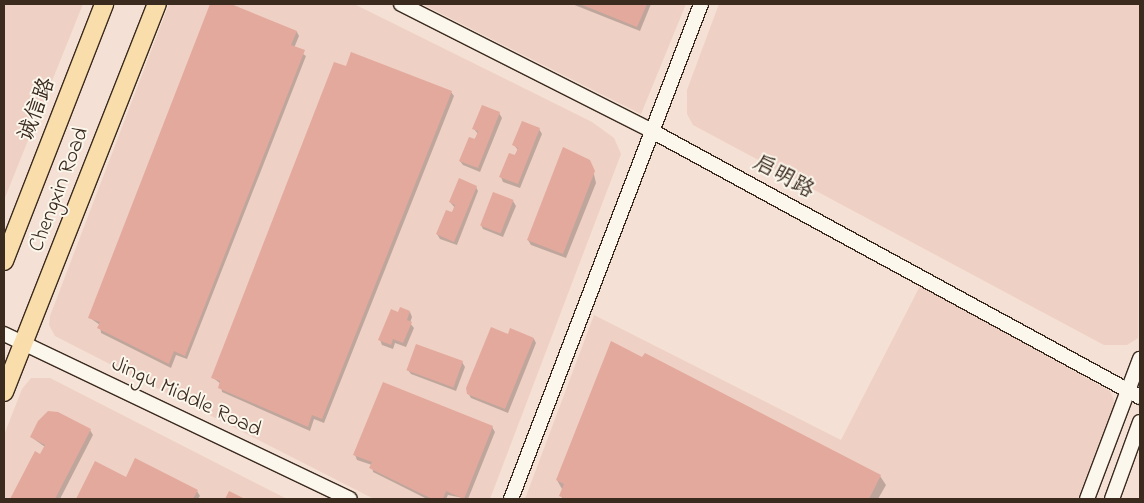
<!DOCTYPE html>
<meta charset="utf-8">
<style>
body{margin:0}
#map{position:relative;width:1144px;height:503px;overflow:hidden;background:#f4e0d4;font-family:"Indie Flower","LXGW WenKai TC",sans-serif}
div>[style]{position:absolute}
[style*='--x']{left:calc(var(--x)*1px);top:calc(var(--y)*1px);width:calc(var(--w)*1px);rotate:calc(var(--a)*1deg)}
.built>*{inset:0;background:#efd0c4}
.shadow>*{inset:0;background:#0003}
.building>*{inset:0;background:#e3a99d;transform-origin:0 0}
.roads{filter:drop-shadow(1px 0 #3b2a1e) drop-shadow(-1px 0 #3b2a1e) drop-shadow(0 1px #3b2a1e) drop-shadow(0 -1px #3b2a1e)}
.minor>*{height:14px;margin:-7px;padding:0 7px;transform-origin:7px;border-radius:7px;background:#fbf7ec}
.major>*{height:18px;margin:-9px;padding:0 9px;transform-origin:9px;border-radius:9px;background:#f9deab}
span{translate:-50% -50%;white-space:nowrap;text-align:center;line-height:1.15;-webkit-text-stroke:4px #fbf7ec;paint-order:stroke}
.street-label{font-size:22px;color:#3b2a1e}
.frame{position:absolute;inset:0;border:5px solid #3b2a1e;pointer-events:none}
</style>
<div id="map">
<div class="built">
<div style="clip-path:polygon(4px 4px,83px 4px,4px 200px)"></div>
<div style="clip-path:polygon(169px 4px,354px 4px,592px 122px,614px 138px,621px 154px,490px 499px,374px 499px,55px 336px,49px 325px,50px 316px)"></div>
<div style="clip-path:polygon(422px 4px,686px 4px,641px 114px)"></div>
<div style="clip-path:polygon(719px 4px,1140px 4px,1138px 338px,1127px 345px,1104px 345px,693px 125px,687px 114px,687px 90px)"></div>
<div style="clip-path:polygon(920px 286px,1110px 391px,1115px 403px,1078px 499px,525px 499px,594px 315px,841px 440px)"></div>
<div style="clip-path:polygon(31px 378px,50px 378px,287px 499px,4px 499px,4px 435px,22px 389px)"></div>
</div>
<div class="shadow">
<div style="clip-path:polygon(212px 4px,227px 4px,297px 32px,299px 36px,294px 48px,306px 56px,187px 359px,176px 355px,171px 368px,101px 333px,100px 325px,90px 318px)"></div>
<div style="clip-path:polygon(572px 4px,651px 4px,640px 31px)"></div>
<div style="clip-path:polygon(347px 68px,451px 92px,454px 96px,324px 423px,314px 419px,310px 431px,222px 392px,221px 384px,212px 377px)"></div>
<div style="clip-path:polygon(499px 113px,502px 118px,480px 172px,463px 165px,460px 161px,478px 134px,474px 129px)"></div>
<div style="clip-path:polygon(539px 129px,542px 134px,520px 188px,503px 182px,501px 177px,518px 150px,514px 145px)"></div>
<div style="clip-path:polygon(592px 166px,596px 183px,566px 258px,531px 245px,528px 240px)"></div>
<div style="clip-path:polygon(476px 187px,478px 191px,457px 245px,440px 239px,437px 234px,455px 208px,450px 202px)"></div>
<div style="clip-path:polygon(513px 201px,516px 206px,503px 237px,483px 229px,481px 225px)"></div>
<div style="clip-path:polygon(410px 312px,412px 317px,410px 323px,414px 328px,406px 347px,395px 343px,393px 349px,382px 345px,380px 340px,398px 314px)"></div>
<div style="clip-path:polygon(508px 335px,534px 339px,536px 343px,508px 413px,471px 398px,468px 393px)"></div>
<div style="clip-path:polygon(462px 362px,465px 367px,456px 391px,411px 374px,408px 370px)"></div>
<div style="clip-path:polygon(492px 427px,495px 432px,468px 499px,448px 495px,446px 499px,427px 499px,373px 472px,372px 465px,357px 460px,355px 455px)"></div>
<div style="clip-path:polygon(90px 430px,93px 435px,60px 499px,12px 499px,36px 453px,41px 456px,45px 447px,31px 437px)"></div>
<div style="clip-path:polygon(96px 463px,127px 478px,197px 491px,200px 496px,198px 499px,78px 499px)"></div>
<div style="clip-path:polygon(880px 476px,886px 485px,878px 499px,562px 499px,562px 489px,557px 480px)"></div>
</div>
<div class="building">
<div style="clip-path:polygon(210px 4px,231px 4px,297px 31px,291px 45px,305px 50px,185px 356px,174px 351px,169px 364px,97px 328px,100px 322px,88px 318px)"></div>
<div style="clip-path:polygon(580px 4px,647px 4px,637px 27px)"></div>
<div style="clip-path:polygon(351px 52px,452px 91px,322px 419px,312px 415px,308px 427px,218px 388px,220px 381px,211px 378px,334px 62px,346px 66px)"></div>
<div style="clip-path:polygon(482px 105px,500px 112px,478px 168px,459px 161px,469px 137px,475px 139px,478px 131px,472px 129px)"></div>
<div style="clip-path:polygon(522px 121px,540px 128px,518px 184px,499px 177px,509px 153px,515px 155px,518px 148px,512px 145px)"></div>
<div style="clip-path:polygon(563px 147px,590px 160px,595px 171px,563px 254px,527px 240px)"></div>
<div style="clip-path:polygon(459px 178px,477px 186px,454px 242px,436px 234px,446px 210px,452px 212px,455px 205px,449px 202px)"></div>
<div style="left:493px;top:192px;width:22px;height:36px;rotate:21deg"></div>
<div style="clip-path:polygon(400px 307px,410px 311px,407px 320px,412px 322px,403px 343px,393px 339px,391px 345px,378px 340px,391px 309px,398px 312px)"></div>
<div style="clip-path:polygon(491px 327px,508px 334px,510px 328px,534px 338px,505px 409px,467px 394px,466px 388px)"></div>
<div style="clip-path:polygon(611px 341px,642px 357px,645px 353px,881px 475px,869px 499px,566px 499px,559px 496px,564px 484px,556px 480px)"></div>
<div style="left:416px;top:344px;width:50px;height:28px;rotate:20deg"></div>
<div style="clip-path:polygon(383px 382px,493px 426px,464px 499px,446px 491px,443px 499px,432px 499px,369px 468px,372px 462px,353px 455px)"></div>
<div style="clip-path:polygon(48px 411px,58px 412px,91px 429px,55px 499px,10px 499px,35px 451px,40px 454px,45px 445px,30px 437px,38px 421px)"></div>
<div style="clip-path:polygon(135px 458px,198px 490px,193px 499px,76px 499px,95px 461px,126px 477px)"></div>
<div style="clip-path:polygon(229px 491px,245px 499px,225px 499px)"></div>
</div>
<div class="roads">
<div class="minor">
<div style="--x:401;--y:4;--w:279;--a:26.8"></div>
<div style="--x:650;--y:130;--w:558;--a:28.59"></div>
<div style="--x:4;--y:334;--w:383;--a:25.5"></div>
<div style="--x:511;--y:499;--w:530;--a:-69"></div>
<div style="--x:1087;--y:499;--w:150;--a:-69.3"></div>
<div style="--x:1112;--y:499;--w:82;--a:-70"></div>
</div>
<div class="major">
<div style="--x:4;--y:261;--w:276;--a:-68.7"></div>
<div style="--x:4;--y:392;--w:417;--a:-68.5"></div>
</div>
</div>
<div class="street-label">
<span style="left:38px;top:110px;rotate:-69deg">诚信路</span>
<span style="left:783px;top:178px;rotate:29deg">启明路</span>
<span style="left:60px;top:190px;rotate:-69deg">Chengxin Road</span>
<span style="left:186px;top:398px;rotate:25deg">Jingu Middle Road</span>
</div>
<div class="frame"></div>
</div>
